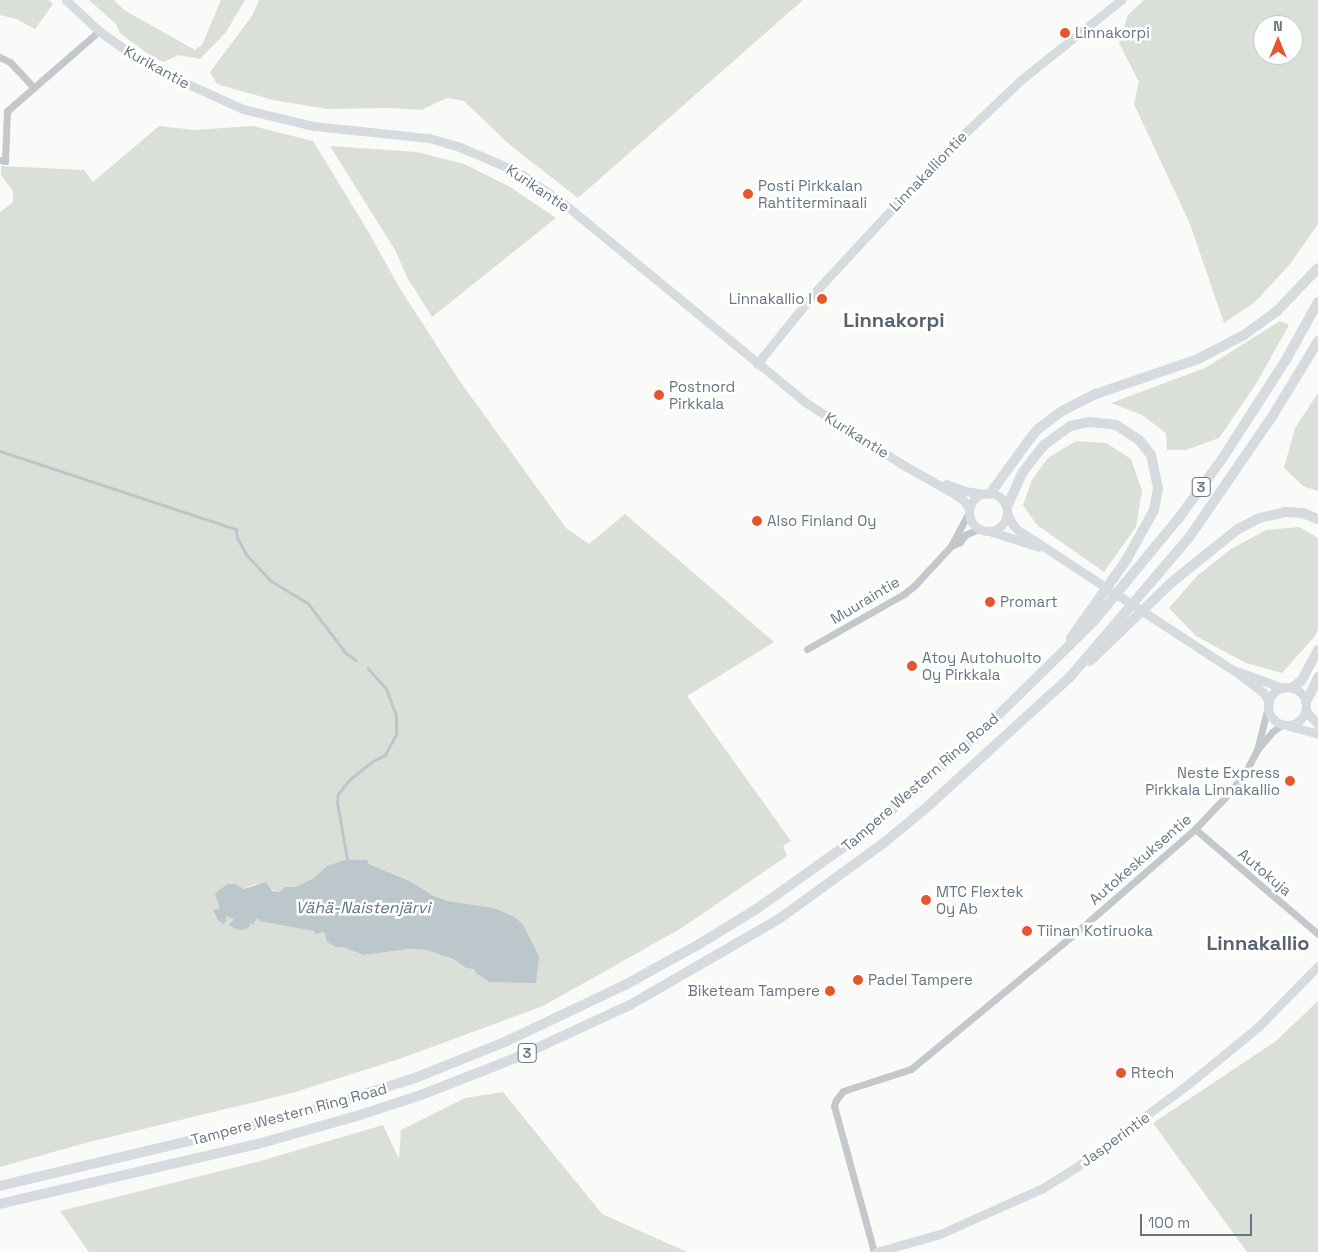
<!DOCTYPE html>
<meta charset="utf-8">
<style>
body{margin:0}
#map{position:relative;width:1318px;height:1252px;overflow:hidden;background:#fafaf8;font-family:"Space Grotesk",sans-serif}
div>[style]{position:absolute}
[style*='--x']{left:calc(var(--x)*1px);top:calc(var(--y)*1px);width:calc(var(--w)*1px);rotate:calc(var(--a)*1deg)}
.green>*{inset:0;background:#dadfd7}
.water>*{inset:0;background:#bbc7cb}
.stream>*{height:2.5px;margin:-1.25px;padding:0 1.25px;transform-origin:1.25px;border-radius:1.25px;background:#bbc7cb}
.minor>*{height:7px;margin:-3.5px;padding:0 3.5px;transform-origin:3.5px;border-radius:3.5px;background:#c3c8cc}
.major>*{height:9px;margin:-4.5px;padding:0 4.5px;transform-origin:4.5px;border-radius:4.5px;background:#d6dbdf}
.major>.ring{margin:-4.5px;padding:0;box-sizing:content-box;background:none;border:9px solid #d6dbdf;border-radius:50%}
.highway>*{height:10px;margin:-5px;padding:0 5px;transform-origin:5px;border-radius:5px;background:#d6dbdf}
.dots>*{width:14px;height:14px;translate:-50% -50%;box-sizing:border-box;border:2px solid #fff;border-radius:50%}
span{translate:-50% -50%;white-space:nowrap;text-align:center;line-height:1.15;-webkit-text-stroke:5px #fff;paint-order:stroke}
.shield-label span{padding:1px 4px;background:#fff;border:1px solid;border-radius:4px;-webkit-text-stroke-width:0}
.shield-label{font-size:14px;color:#657683;font-weight:700}
.poi-label{font-size:15px;color:#657683}
.left{translate:0 -50%;text-align:left}
.right{translate:-100% -50%;text-align:right}
.street-label{font-size:15px;color:#657683}
.water-label{font-size:16px;color:#60757c;font-style:italic}
.district-label{font-size:20px;color:#57646e;font-weight:700}
.north{position:absolute;left:1253px;top:15px;width:50px;height:50px;box-sizing:border-box;background:#fff;border:1px solid #c1c8cd;border-radius:50%;rotate:0deg;font-size:14px;font-weight:700;line-height:20px;text-align:center;color:#657683}
.north::after{content:'';display:block;margin:auto;width:18px;height:22px;background:#e4572e;clip-path:polygon(50% 0,100% 100%,50% 72%,0 100%)}
.scale{position:absolute;left:1140px;top:1214px;width:112px;height:22px;box-sizing:border-box;border:2px solid #657683;border-top:0;padding-left:6px;font-size:15px;line-height:18px;white-space:nowrap;color:#657683;-webkit-text-stroke:4px #fff;paint-order:stroke}
</style>
<div id="map">
<div class="green">
<div style="clip-path:polygon(0 0,49px 0,53px 4px,35px 29px,16px 19px,0 15px)"></div>
<div style="clip-path:polygon(89px 0,114px 0,124px 10px,195px 50px,202px 45px,221px 0,245px 0,226px 32px,200px 59px,178px 55px,164px 62px,155px 59px,120px 33px,116px 24px)"></div>
<div style="clip-path:polygon(259px 0,803px 0,578px 198px,510px 145px,464px 101px,447px 98px,421px 110px,390px 108px,327px 109px,273px 100px,217px 84px,210px 72px,252px 16px)"></div>
<div style="clip-path:polygon(evenodd,1144px 0,1318px 0,1318px 224px,1290px 264px,1255px 302px,1224px 323px,1190px 224px,1134px 104px,1139px 82px,1119px 43px,1128px 15px,1144px 0,1263px 25px,1293px 25px,1293px 55px,1263px 55px,1263px 25px)"></div>
<div style="clip-path:polygon(evenodd,159px 126px,194px 130px,253px 126px,313px 141px,368px 231px,399px 287px,459px 380px,566px 528px,589px 544px,625px 514px,774px 642px,687px 696px,791px 841px,783px 846px,787px 856px,680px 929px,543px 1006px,402px 1058px,292px 1093px,89px 1142px,0 1167px,0 212px,13px 202px,13px 191px,1px 175px,1px 166px,84px 170px,93px 182px,159px 126px,347px 859px,367px 860px,369px 864px,411px 881px,434px 896px,448px 901px,494px 908px,515px 917px,466px 968px,453px 959px,426px 950px,410px 949px,362px 955px,343px 947px,335px 947px,327px 942px,324px 932px,259px 918px,249px 923px,226px 915px,226px 921px,223px 923px,218px 920px,220px 909px,236px 884px,244px 889px,255px 884px,279px 892px,285px 887px,295px 887px,312px 879px,327px 866px,347px 859px)"></div>
<div style="clip-path:polygon(330px 146px,417px 152px,464px 164px,510px 187px,556px 218px,432px 317px,407px 277px,395px 250px)"></div>
<div style="clip-path:polygon(1280px 321px,1289px 325px,1256px 384px,1219px 438px,1186px 450px,1167px 450px,1166px 433px,1142px 415px,1111px 403px,1205px 368px)"></div>
<div style="clip-path:polygon(1318px 393px,1318px 491px,1303px 486px,1284px 468px,1295px 428px)"></div>
<div style="clip-path:polygon(1076px 441px,1106px 443px,1131px 459px,1142px 491px,1136px 527px,1104px 572px,1037px 525px,1023px 505px,1032px 480px,1048px 458px)"></div>
<div style="clip-path:polygon(1299px 527px,1318px 538px,1318px 629px,1315px 636px,1282px 673px,1246px 663px,1196px 636px,1169px 608px,1197px 576px,1231px 549px,1266px 530px)"></div>
<div style="clip-path:polygon(1318px 1001px,1318px 1252px,1247px 1252px,1153px 1123px,1276px 1041px)"></div>
<div style="clip-path:polygon(503px 1092px,602px 1214px,687px 1252px,89px 1252px,60px 1211px,257px 1162px,383px 1125px,399px 1159px,401px 1130px,465px 1098px)"></div>
</div>
<div class="water">
<div style="clip-path:polygon(347px 859px,367px 860px,369px 864px,410px 881px,434px 896px,448px 901px,494px 908px,515px 917px,523px 925px,539px 956px,536px 983px,490px 982px,476px 973px,474px 969px,466px 968px,453px 959px,426px 950px,410px 949px,363px 955px,343px 947px,335px 947px,327px 942px,324px 932px,315px 934px,314px 931px,259px 921px,258px 918px,254px 922px,254px 925px,250px 923px,249px 927px,243px 930px,236px 929px,229px 925px,234px 919px,226px 916px,226px 921px,223px 924px,218px 920px,213px 910px,220px 909px,215px 894px,227px 884px,236px 884px,244px 889px,266px 882px,272px 891px,279px 892px,285px 887px,295px 887px,312px 879px,327px 866px)"></div>
</div>
<div class="stream">
<div style="--x:0;--y:451;--w:249;--a:18.3"></div>
<div style="--x:236;--y:529;--w:10;--a:79"></div>
<div style="--x:238;--y:539;--w:18;--a:61"></div>
<div style="--x:247;--y:555;--w:35;--a:47"></div>
<div style="--x:271;--y:581;--w:43;--a:30.7"></div>
<div style="--x:308;--y:603;--w:63;--a:52.8"></div>
<div style="--x:346;--y:653;--w:12;--a:35"></div>
<div style="--x:347;--y:859;--w:57;--a:-100.1"></div>
<div style="--x:337;--y:803;--w:9;--a:-84"></div>
<div style="--x:338;--y:794;--w:19;--a:-51"></div>
<div style="--x:350;--y:779;--w:29;--a:-38"></div>
<div style="--x:373;--y:761;--w:13;--a:-27"></div>
<div style="--x:385;--y:755;--w:24;--a:-62"></div>
<div style="--x:396;--y:734;--w:18;--a:-90"></div>
<div style="--x:396;--y:716;--w:29;--a:-110"></div>
<div style="--x:386;--y:689;--w:27;--a:-132"></div>
</div>
<div class="minor">
<div style="--x:0;--y:57;--w:11;--a:27"></div>
<div style="--x:10;--y:62;--w:34;--a:47"></div>
<div style="--x:0;--y:160;--w:5;--a:11"></div>
<div style="--x:5;--y:161;--w:50;--a:-87.7"></div>
<div style="--x:7;--y:111;--w:122;--a:-41"></div>
<div style="--x:951;--y:546;--w:10;--a:-24"></div>
<div style="--x:960;--y:542;--w:9;--a:-54"></div>
<div style="--x:965;--y:535;--w:12;--a:-24"></div>
<div style="--x:976;--y:530;--w:7;--a:0"></div>
<div style="--x:807;--y:649;--w:112;--a:-29.6"></div>
<div style="--x:904;--y:594;--w:13;--a:-39"></div>
<div style="--x:914;--y:586;--w:54;--a:-47.2"></div>
<div style="--x:951;--y:546;--w:38;--a:-62"></div>
<div style="--x:1257;--y:750;--w:23;--a:-50"></div>
<div style="--x:1272;--y:732;--w:14;--a:-36"></div>
<div style="--x:1195;--y:829;--w:162;--a:40.5"></div>
<div style="--x:874;--y:1252;--w:151;--a:-105.3"></div>
<div style="--x:834;--y:1106;--w:6;--a:-72"></div>
<div style="--x:836;--y:1100;--w:11;--a:-52"></div>
<div style="--x:843;--y:1091;--w:71;--a:-17.9"></div>
<div style="--x:911;--y:1069;--w:209;--a:-39.6"></div>
<div style="--x:1072;--y:936;--w:163;--a:-41"></div>
<div style="--x:1195;--y:829;--w:52;--a:-46.5"></div>
<div style="--x:1231;--y:791;--w:27;--a:-54"></div>
<div style="--x:1247;--y:769;--w:21;--a:-62"></div>
<div style="--x:1257;--y:750;--w:44;--a:-75.7"></div>
</div>
<div class="major">
<div style="--x:66;--y:0;--w:45;--a:43.2"></div>
<div style="--x:99;--y:31;--w:60;--a:35.5"></div>
<div style="--x:148;--y:66;--w:104;--a:24.4"></div>
<div style="--x:243;--y:109;--w:73;--a:13.5"></div>
<div style="--x:314;--y:126;--w:116;--a:6"></div>
<div style="--x:429;--y:138;--w:32;--a:16"></div>
<div style="--x:460;--y:147;--w:63;--a:23.3"></div>
<div style="--x:518;--y:172;--w:55;--a:34.6"></div>
<div style="--x:563;--y:203;--w:313;--a:39.4"></div>
<div style="--x:805;--y:402;--w:113;--a:32.7"></div>
<div style="--x:900;--y:463;--w:64;--a:29.7"></div>
<div style="--x:956;--y:495;--w:9;--a:36"></div>
<div style="--x:963;--y:500;--w:11;--a:52"></div>
<div style="--x:757;--y:364;--w:91;--a:-51.2"></div>
<div style="--x:814;--y:293;--w:192;--a:-47.1"></div>
<div style="--x:945;--y:152;--w:106;--a:-43.5"></div>
<div style="--x:1022;--y:79;--w:127;--a:-38.6"></div>
<div style="--x:946;--y:484;--w:20;--a:20"></div>
<div style="--x:965;--y:491;--w:19;--a:9"></div>
<div class="ring" style="left:969px;top:493px;width:29px;height:29px"></div>
<div style="--x:1007;--y:513;--w:13;--a:63"></div>
<div style="--x:1013;--y:525;--w:7;--a:45"></div>
<div style="--x:1018;--y:530;--w:260;--a:33.1"></div>
<div style="--x:1236;--y:672;--w:34;--a:37"></div>
<div style="--x:1263;--y:692;--w:12;--a:59"></div>
<div style="--x:989;--y:531;--w:52;--a:17.7"></div>
<div style="--x:1239;--y:672;--w:47;--a:20"></div>
<div class="ring" style="left:1268px;top:687px;width:29px;height:29px"></div>
<div style="--x:1306;--y:711;--w:18;--a:49"></div>
<div style="--x:1289;--y:726;--w:30;--a:15"></div>
<div style="--x:876;--y:1252;--w:66;--a:-15.7"></div>
<div style="--x:940;--y:1234;--w:113;--a:-24.1"></div>
<div style="--x:1043;--y:1188;--w:41;--a:-32.2"></div>
<div style="--x:1078;--y:1166;--w:136;--a:-36.6"></div>
<div style="--x:1187;--y:1085;--w:92;--a:-39.2"></div>
<div style="--x:1258;--y:1027;--w:86;--a:-45.5"></div>
</div>
<div class="highway">
<div style="--x:990;--y:494;--w:67;--a:-54.2"></div>
<div style="--x:1029;--y:440;--w:14;--a:-51"></div>
<div style="--x:1038;--y:429;--w:30;--a:-37"></div>
<div style="--x:1062;--y:411;--w:38;--a:-27"></div>
<div style="--x:1096;--y:394;--w:108;--a:-18.9"></div>
<div style="--x:1198;--y:359;--w:52;--a:-27.6"></div>
<div style="--x:1244;--y:335;--w:41;--a:-36"></div>
<div style="--x:1277;--y:311;--w:59;--a:-46.4"></div>
<div style="--x:1007;--y:507;--w:37;--a:-66"></div>
<div style="--x:1022;--y:473;--w:36;--a:-52"></div>
<div style="--x:1044;--y:445;--w:32;--a:-36"></div>
<div style="--x:1070;--y:426;--w:19;--a:-12"></div>
<div style="--x:1089;--y:422;--w:27;--a:6"></div>
<div style="--x:1116;--y:425;--w:27;--a:33"></div>
<div style="--x:1139;--y:440;--w:19;--a:51"></div>
<div style="--x:1151;--y:455;--w:35;--a:78"></div>
<div style="--x:1158;--y:489;--w:21;--a:101"></div>
<div style="--x:1154;--y:510;--w:56;--a:118.9"></div>
<div style="--x:1127;--y:559;--w:97;--a:125.3"></div>
<div style="--x:1090;--y:661;--w:114;--a:-43.9"></div>
<div style="--x:1172;--y:582;--w:85;--a:-38.8"></div>
<div style="--x:1238;--y:529;--w:25;--a:-27"></div>
<div style="--x:1260;--y:518;--w:27;--a:-13"></div>
<div style="--x:1286;--y:512;--w:17;--a:3"></div>
<div style="--x:1303;--y:513;--w:16;--a:22"></div>
<div style="--x:1292;--y:688;--w:13;--a:-39"></div>
<div style="--x:1302;--y:680;--w:34;--a:-62"></div>
<div style="--x:1306;--y:702;--w:28;--a:-64"></div>
<div style="--x:0;--y:1186;--w:301;--a:-13.4"></div>
<div style="--x:293;--y:1116;--w:128;--a:-17.3"></div>
<div style="--x:415;--y:1078;--w:99;--a:-21.9"></div>
<div style="--x:507;--y:1041;--w:131;--a:-25.4"></div>
<div style="--x:625;--y:985;--w:81;--a:-28.8"></div>
<div style="--x:696;--y:946;--w:69;--a:-31.4"></div>
<div style="--x:755;--y:910;--w:145;--a:-35.4"></div>
<div style="--x:873;--y:826;--w:133;--a:-40.7"></div>
<div style="--x:974;--y:739;--w:167;--a:-44.5"></div>
<div style="--x:1093;--y:622;--w:134;--a:-50.5"></div>
<div style="--x:1178;--y:519;--w:74;--a:-53.7"></div>
<div style="--x:1222;--y:459;--w:120;--a:-57.2"></div>
<div style="--x:1287;--y:358;--w:64;--a:-61"></div>
<div style="--x:0;--y:1204;--w:265;--a:-13.1"></div>
<div style="--x:258;--y:1144;--w:109;--a:-15.9"></div>
<div style="--x:363;--y:1114;--w:61;--a:-18.1"></div>
<div style="--x:421;--y:1095;--w:99;--a:-21.4"></div>
<div style="--x:513;--y:1059;--w:129;--a:-24.8"></div>
<div style="--x:630;--y:1005;--w:172;--a:-30"></div>
<div style="--x:779;--y:919;--w:131;--a:-36"></div>
<div style="--x:885;--y:842;--w:53;--a:-39.7"></div>
<div style="--x:926;--y:808;--w:195;--a:-42.3"></div>
<div style="--x:1070;--y:677;--w:182;--a:-49.5"></div>
<div style="--x:1188;--y:539;--w:148;--a:-55.5"></div>
<div style="--x:1272;--y:417;--w:89;--a:-58.8"></div>
</div>
<div class="dots">
<div style="left:1065px;top:33px;background:#e4572e"></div>
<div style="left:748px;top:194px;background:#e4572e"></div>
<div style="left:822px;top:299px;background:#e4572e"></div>
<div style="left:659px;top:395px;background:#e4572e"></div>
<div style="left:757px;top:521px;background:#e4572e"></div>
<div style="left:990px;top:602px;background:#e4572e"></div>
<div style="left:912px;top:666px;background:#e4572e"></div>
<div style="left:1290px;top:781px;background:#e4572e"></div>
<div style="left:926px;top:900px;background:#e4572e"></div>
<div style="left:1027px;top:931px;background:#e4572e"></div>
<div style="left:858px;top:980px;background:#e4572e"></div>
<div style="left:830px;top:991px;background:#e4572e"></div>
<div style="left:1121px;top:1073px;background:#e4572e"></div>
</div>
<div class="shield-label">
<span style="left:1201px;top:487px">3</span>
<span style="left:527px;top:1053px">3</span>
</div>
<div class="poi-label">
<span class="left" style="left:1075px;top:33px">Linnakorpi</span>
<span class="left" style="left:758px;top:194px">Posti Pirkkalan<br>Rahtiterminaali</span>
<span class="right" style="left:812px;top:299px">Linnakallio I</span>
<span class="left" style="left:669px;top:395px">Postnord<br>Pirkkala</span>
<span class="left" style="left:767px;top:521px">Also Finland Oy</span>
<span class="left" style="left:1000px;top:602px">Promart</span>
<span class="left" style="left:922px;top:666px">Atoy Autohuolto<br>Oy Pirkkala</span>
<span class="right" style="left:1280px;top:781px">Neste Express<br>Pirkkala Linnakallio</span>
<span class="left" style="left:936px;top:900px">MTC Flextek<br>Oy Ab</span>
<span class="left" style="left:1037px;top:931px">Tiinan Kotiruoka</span>
<span class="left" style="left:868px;top:980px">Padel Tampere</span>
<span class="right" style="left:820px;top:991px">Biketeam Tampere</span>
<span class="left" style="left:1131px;top:1073px">Rtech</span>
</div>
<div class="street-label">
<span style="left:157px;top:67px;rotate:29deg">Kurikantie</span>
<span style="left:928px;top:171px;rotate:-46deg">Linnakalliontie</span>
<span style="left:538px;top:188px;rotate:34deg">Kurikantie</span>
<span style="left:857px;top:435px;rotate:32deg">Kurikantie</span>
<span style="left:865px;top:600px;rotate:-31deg">Muuraintie</span>
<span style="left:920px;top:782px;rotate:-41deg">Tampere Western Ring Road</span>
<span style="left:1140px;top:859px;rotate:-41deg">Autokeskuksentie</span>
<span style="left:1265px;top:872px;rotate:40deg">Autokuja</span>
<span style="left:289px;top:1114px;rotate:-15deg">Tampere Western Ring Road</span>
<span style="left:1115px;top:1139px;rotate:-36deg">Jasperintie</span>
</div>
<div class="water-label">
<span style="left:363px;top:908px">Vähä-Naistenjärvi</span>
</div>
<div class="district-label">
<span style="left:894px;top:320px">Linnakorpi</span>
<span style="left:1258px;top:943px">Linnakallio</span>
</div>
<div class="north">N</div>
<div class="scale">100 m</div>
</div>
